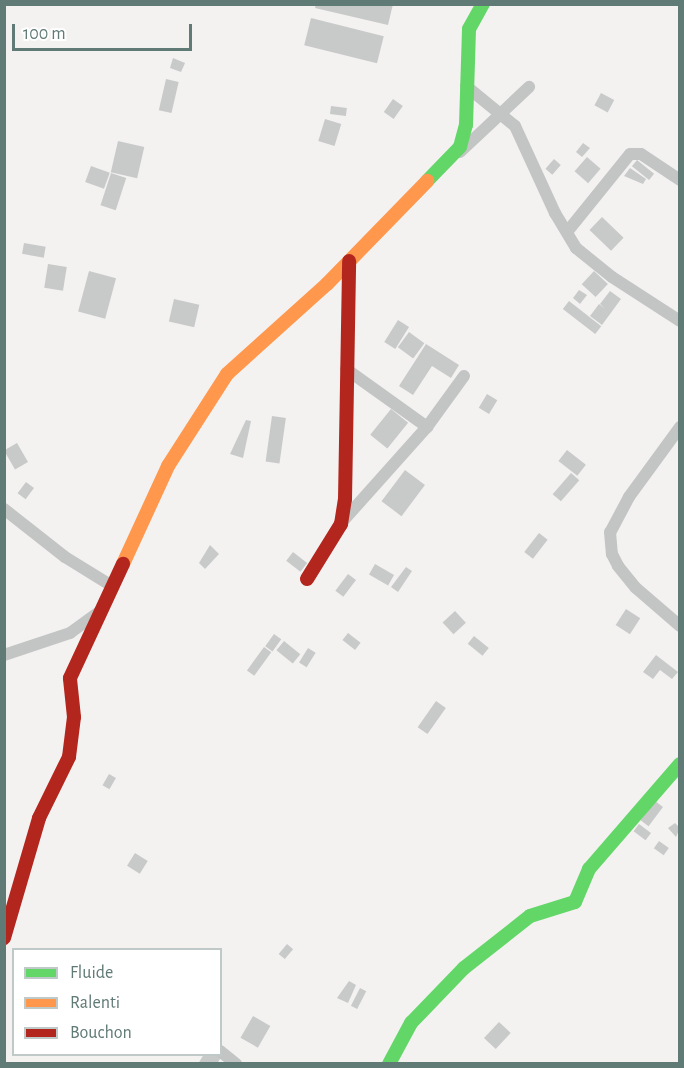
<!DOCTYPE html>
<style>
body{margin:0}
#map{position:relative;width:684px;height:1068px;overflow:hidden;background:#f3f2f1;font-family:"Alegreya Sans",sans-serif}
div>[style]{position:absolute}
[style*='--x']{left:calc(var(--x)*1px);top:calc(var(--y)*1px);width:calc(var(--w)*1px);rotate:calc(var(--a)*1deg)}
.building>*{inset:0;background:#c8cac9;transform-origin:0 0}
.street>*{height:12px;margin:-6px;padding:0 6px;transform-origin:6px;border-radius:6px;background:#c3c5c5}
.fast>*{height:14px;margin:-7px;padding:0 7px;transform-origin:7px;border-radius:7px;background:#63d668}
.slow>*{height:14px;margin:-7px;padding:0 7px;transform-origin:7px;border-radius:7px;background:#ff974d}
.jam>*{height:14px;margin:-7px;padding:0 7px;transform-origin:7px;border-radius:7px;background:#b3261e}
span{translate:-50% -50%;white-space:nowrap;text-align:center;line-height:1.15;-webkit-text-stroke:6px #fff;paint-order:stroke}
.frame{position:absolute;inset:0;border:6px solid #607a76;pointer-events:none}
.legend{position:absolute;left:12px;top:948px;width:210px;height:108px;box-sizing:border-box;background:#fff;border:2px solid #bfcac8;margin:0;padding:8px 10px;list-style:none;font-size:18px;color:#607a76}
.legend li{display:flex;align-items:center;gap:12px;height:30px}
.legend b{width:30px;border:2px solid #bfcac8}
.scale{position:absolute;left:12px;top:24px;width:180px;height:27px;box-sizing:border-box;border:3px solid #607a76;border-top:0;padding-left:8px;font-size:18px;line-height:21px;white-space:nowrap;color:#607a76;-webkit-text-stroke:4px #fff;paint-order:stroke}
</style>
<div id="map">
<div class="building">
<div style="clip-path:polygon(316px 4px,393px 4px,388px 25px,315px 8px)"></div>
<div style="left:311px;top:18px;width:75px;height:28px;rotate:14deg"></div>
<div style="clip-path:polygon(173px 58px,185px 63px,181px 72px,170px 68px)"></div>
<div style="left:166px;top:79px;width:13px;height:32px;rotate:13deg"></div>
<div style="left:601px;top:93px;width:15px;height:14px;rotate:28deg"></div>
<div style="left:393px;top:99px;width:12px;height:16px;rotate:35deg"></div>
<div style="left:331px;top:106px;width:16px;height:8px;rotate:7deg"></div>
<div style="left:325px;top:119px;width:17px;height:23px;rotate:17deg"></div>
<div style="left:118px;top:141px;width:27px;height:32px;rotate:13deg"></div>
<div style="clip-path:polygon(583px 143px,590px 148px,582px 157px,576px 152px)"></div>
<div style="left:587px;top:157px;width:18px;height:19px;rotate:41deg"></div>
<div style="left:554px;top:159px;width:9px;height:13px;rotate:41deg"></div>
<div style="left:637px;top:160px;width:22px;height:8px;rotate:39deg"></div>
<div style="left:91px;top:166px;width:20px;height:17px;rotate:20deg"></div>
<div style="clip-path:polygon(630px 168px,646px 179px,643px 184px,624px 176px)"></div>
<div style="left:111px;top:173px;width:16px;height:34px;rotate:18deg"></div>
<div style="left:602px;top:217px;width:30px;height:18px;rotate:44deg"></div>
<div style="left:24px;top:243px;width:22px;height:11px;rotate:10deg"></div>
<div style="left:48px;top:264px;width:19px;height:24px;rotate:9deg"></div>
<div style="left:89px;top:271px;width:28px;height:42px;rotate:15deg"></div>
<div style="left:594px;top:271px;width:19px;height:18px;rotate:43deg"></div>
<div style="clip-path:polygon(579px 290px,587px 295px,580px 304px,573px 298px)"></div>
<div style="clip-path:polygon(610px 291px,621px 299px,602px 325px,590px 316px,599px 304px,605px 309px,600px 304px)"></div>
<div style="left:174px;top:299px;width:26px;height:23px;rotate:13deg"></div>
<div style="left:569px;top:301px;width:41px;height:10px;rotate:38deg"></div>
<div style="left:398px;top:320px;width:13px;height:26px;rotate:32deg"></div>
<div style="left:409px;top:332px;width:19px;height:19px;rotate:36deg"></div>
<div style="clip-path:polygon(426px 344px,459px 365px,451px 378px,432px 366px,413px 395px,399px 386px)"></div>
<div style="left:487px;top:394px;width:12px;height:16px;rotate:31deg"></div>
<div style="left:391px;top:409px;width:22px;height:33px;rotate:39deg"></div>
<div style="left:272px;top:416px;width:14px;height:46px;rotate:8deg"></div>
<div style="clip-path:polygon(246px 420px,251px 421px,243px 458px,230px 454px)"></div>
<div style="left:17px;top:443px;width:22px;height:15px;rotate:60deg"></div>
<div style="left:567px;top:450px;width:24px;height:14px;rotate:38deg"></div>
<div style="left:405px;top:470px;width:25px;height:39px;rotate:37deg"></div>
<div style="left:571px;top:473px;width:11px;height:28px;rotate:41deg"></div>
<div style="left:26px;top:482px;width:10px;height:14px;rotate:37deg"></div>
<div style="left:539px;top:533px;width:11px;height:24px;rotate:38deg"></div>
<div style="clip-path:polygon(210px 545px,219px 554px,205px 569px,199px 563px)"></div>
<div style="left:293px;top:552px;width:18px;height:11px;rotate:38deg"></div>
<div style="left:375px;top:564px;width:22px;height:12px;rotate:30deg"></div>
<div style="clip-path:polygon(406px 567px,412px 571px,398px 592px,391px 587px)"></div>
<div style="left:348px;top:574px;width:10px;height:21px;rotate:37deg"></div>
<div style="left:626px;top:609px;width:17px;height:19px;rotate:33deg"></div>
<div style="left:455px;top:611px;width:16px;height:17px;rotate:47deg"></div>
<div style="left:348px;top:633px;width:16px;height:9px;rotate:38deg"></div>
<div style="left:274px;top:634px;width:9px;height:15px;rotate:36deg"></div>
<div style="left:474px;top:636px;width:19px;height:10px;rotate:39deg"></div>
<div style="left:284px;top:641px;width:21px;height:12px;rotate:39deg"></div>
<div style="left:264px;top:647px;width:9px;height:29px;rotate:36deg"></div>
<div style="left:308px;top:648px;width:9px;height:17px;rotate:32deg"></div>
<div style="clip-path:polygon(656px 655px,678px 672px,672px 679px,660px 670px,653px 679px,643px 672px)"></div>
<div style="left:436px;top:701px;width:12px;height:32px;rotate:35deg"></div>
<div style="left:109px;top:774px;width:8px;height:13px;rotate:30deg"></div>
<div style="left:655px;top:801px;width:10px;height:24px;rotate:37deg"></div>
<div style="clip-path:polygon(675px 823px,680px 828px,676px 837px,668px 828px)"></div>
<div style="left:639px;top:824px;width:15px;height:9px;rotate:37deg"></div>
<div style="left:659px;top:841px;width:12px;height:9px;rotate:35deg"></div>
<div style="left:135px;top:853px;width:15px;height:15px;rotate:32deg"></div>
<div style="left:287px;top:944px;width:8px;height:13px;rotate:40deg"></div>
<div style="clip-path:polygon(349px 981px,356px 985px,348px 1003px,337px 998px)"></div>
<div style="left:360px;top:988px;width:7px;height:20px;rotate:27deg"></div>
<div style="left:253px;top:1016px;width:20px;height:25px;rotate:30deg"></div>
<div style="left:499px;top:1022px;width:16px;height:22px;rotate:43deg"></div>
<div style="clip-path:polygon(224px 1052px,217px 1064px,198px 1064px,204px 1054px)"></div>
</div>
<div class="street">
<div style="--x:466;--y:86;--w:63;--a:39.2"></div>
<div style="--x:515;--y:126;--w:96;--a:65.3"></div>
<div style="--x:555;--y:213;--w:41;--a:59"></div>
<div style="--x:576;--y:248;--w:46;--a:38.9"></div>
<div style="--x:612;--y:277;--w:81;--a:32.9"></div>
<div style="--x:460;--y:152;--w:95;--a:-43.3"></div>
<div style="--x:567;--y:232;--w:100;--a:-51.1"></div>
<div style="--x:630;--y:154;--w:11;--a:0"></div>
<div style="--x:641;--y:154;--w:47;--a:33.7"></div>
<div style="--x:346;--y:369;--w:100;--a:35.6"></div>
<div style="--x:680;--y:427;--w:87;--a:126.1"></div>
<div style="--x:629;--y:497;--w:40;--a:118"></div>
<div style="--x:610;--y:532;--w:22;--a:85"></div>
<div style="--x:612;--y:554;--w:13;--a:63"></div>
<div style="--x:618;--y:566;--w:28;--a:51"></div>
<div style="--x:636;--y:588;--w:58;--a:40.8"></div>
<div style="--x:4;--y:509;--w:78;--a:38.2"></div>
<div style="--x:65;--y:557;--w:55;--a:31.7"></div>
<div style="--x:342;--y:522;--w:127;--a:-48.2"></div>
<div style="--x:427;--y:427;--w:63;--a:-54"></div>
<div style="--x:4;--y:655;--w:70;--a:-18.4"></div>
<div style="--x:70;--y:633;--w:37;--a:-36"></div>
<div style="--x:220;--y:1051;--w:21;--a:39"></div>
</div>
<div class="fast">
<div style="--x:427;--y:181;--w:47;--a:-45.9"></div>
<div style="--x:460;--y:147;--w:23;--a:-75"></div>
<div style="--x:466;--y:125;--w:96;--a:-88.2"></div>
<div style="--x:469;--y:29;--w:29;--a:-61"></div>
<div style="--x:389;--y:1064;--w:47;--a:-61.8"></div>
<div style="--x:411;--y:1023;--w:76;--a:-46.1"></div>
<div style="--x:464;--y:968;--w:84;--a:-38.2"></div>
<div style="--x:530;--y:916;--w:47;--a:-17.3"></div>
<div style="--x:575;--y:902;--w:36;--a:-67"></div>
<div style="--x:589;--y:869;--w:139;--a:-49.1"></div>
</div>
<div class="slow">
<div style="--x:123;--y:564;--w:108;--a:-65.3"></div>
<div style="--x:168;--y:466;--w:109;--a:-57.3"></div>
<div style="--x:227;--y:374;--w:135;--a:-42"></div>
<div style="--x:327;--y:284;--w:144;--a:-45.8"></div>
</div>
<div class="jam">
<div style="--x:307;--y:579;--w:65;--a:-58.3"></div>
<div style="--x:341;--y:524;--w:25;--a:-81"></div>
<div style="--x:345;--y:499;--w:238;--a:-89"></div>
<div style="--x:4;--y:938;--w:125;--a:-73.7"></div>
<div style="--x:39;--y:818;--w:68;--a:-63.8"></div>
<div style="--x:69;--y:757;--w:40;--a:-82.9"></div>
<div style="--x:74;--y:717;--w:39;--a:-96"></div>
<div style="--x:70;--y:678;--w:126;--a:-65.1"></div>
</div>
<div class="frame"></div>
<ul class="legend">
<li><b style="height:8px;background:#63d668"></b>Fluide</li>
<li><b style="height:8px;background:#ff974d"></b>Ralenti</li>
<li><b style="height:8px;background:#b3261e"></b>Bouchon</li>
</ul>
<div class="scale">100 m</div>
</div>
